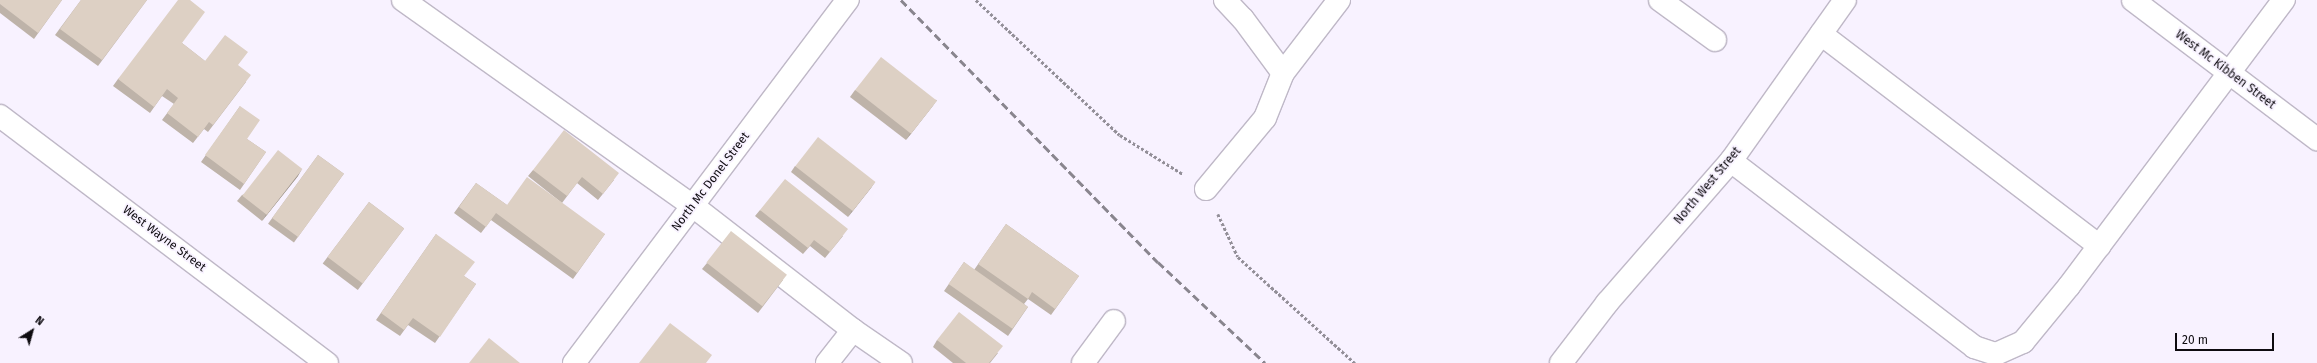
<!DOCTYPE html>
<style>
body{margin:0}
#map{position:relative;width:2317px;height:363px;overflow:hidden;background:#f8f2ff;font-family:"Fira Sans",sans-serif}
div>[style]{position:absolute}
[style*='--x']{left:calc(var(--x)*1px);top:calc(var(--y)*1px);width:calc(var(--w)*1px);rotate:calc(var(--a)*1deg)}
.path>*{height:2.5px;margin-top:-1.25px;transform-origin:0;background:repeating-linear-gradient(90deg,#938f98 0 3px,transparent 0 5px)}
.roads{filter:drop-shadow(1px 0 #bfb8c7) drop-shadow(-1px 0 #bfb8c7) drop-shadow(0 1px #bfb8c7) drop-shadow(0 -1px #bfb8c7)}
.minor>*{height:22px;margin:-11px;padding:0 11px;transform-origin:11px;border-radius:11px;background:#fff}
.rail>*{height:3px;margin-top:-1.5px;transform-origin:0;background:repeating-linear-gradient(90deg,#89858e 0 8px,transparent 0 12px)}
.wall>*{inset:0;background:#beb3a9;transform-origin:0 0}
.shaded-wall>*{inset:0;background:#9b9289}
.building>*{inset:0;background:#ddd0c4;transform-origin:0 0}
span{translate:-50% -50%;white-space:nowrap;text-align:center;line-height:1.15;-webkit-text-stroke:3.5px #f8f2ff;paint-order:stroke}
.street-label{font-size:12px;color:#0e0b10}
.north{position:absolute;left:12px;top:311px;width:40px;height:40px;-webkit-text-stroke:3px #f8f2ff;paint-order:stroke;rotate:37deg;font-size:11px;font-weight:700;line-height:16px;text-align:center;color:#0e0b10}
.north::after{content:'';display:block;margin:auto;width:14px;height:18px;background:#0e0b10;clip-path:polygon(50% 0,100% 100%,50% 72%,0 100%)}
.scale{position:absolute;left:2175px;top:333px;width:99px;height:18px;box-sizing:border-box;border:2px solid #0e0b10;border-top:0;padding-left:5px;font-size:12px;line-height:14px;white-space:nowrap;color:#0e0b10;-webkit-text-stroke:3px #f8f2ff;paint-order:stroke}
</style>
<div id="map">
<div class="path">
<div style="--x:976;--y:0;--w:197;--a:43.2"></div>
<div style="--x:1120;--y:135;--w:74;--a:31.8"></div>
<div style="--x:1218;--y:214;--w:47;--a:65.1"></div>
<div style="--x:1238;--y:257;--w:158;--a:42.2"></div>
</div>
<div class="roads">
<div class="minor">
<div style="--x:403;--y:0;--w:356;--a:35.4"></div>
<div style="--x:693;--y:206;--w:202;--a:37.8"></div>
<div style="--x:853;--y:330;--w:58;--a:34.5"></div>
<div style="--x:1225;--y:0;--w:26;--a:47"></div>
<div style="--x:1243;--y:19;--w:67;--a:53.5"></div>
<div style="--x:1660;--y:0;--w:68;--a:36"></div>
<div style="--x:2133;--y:0;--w:231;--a:37.1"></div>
<div style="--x:1821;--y:34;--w:350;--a:37.3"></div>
<div style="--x:0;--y:116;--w:410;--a:37.1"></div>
<div style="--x:1731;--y:161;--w:306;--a:37.4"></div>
<div style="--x:1974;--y:347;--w:23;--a:18"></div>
<div style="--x:1996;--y:354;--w:30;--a:-24"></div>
<div style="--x:2023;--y:342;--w:72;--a:-50.6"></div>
<div style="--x:2069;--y:286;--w:358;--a:-53.1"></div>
<div style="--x:1206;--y:189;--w:92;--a:-50.3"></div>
<div style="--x:1265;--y:118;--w:48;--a:-68.2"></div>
<div style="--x:1283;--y:73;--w:92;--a:-52.5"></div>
<div style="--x:574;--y:363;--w:455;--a:-53"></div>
<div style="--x:827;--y:363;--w:42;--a:-51.8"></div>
<div style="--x:1083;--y:363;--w:52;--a:-53.6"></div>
<div style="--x:1561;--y:363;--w:76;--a:-52.5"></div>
<div style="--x:1607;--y:303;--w:189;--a:-48.9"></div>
<div style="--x:1731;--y:161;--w:197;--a:-54.7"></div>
</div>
</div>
<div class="rail">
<div style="--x:901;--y:0;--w:367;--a:45.6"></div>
<div style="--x:1158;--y:262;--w:147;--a:43.3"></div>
</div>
<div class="wall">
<div style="clip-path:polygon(0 0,62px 0,34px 39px,0 13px)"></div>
<div style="clip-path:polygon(81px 0,147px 0,98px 66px,55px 35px)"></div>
<div style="clip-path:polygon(182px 43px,205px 61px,238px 66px,246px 82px,208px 132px,204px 129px,193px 143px,162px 120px,174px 104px,162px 96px,150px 113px,113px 86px,118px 79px)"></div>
<div style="clip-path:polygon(855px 90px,937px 100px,906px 140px,850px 97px)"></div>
<div style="clip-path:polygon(240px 106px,247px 139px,266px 152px,240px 190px,201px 162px)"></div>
<div style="left:318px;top:155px;width:32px;height:85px;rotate:36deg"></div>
<div style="clip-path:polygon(795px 166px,875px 182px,848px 217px,791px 172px)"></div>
<div style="clip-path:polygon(533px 170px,614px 180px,598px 200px,577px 183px,562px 203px,528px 176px)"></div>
<div style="clip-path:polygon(298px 176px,262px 221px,237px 201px,242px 195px)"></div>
<div style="clip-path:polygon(476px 183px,507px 205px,605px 234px,573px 279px,491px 220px,481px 233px,454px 213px)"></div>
<div style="left:369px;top:202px;width:44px;height:77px;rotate:37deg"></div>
<div style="clip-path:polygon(760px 210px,843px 236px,825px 258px,810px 246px,803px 254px,755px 216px)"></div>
<div style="clip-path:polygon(1006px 224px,1079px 276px,1051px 315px,1028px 299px,1024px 304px,1028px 307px,1008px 336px,944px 291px,964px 262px,974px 270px)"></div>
<div style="clip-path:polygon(436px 234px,464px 276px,476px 284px,435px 343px,408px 325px,400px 336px,376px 320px)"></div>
<div style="clip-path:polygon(707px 263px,783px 280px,758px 313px,702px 269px)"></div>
<div style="clip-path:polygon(937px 340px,998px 353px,990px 363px,953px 363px,933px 347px)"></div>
</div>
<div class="shaded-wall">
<div style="clip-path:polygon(937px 100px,932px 107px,906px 140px,910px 134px)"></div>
<div style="clip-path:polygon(302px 169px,298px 176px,262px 221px,266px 215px)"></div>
<div style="clip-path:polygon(875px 182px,871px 188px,848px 217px,852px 211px)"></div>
</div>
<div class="building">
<div style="clip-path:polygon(0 0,62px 0,38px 33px,0 4px)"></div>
<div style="clip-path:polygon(81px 0,147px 0,102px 60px,60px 29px)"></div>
<div style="clip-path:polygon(178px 0,190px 0,205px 12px,182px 43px,205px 61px,225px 35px,248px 52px,238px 65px,251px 75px,213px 125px,209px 122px,198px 137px,167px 113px,178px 98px,167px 89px,154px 107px,118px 79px)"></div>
<div style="left:881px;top:57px;width:71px;height:42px;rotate:38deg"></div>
<div style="clip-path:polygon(240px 106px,260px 120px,247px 139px,266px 152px,244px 184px,205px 155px)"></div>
<div style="clip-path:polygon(564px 130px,619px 173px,603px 194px,582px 177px,567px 196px,533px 170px)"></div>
<div style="left:818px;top:137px;width:73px;height:37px;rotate:38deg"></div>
<div style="left:278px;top:150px;width:31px;height:58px;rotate:38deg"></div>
<div style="left:318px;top:155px;width:32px;height:78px;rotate:36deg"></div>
<div style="clip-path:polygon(527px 177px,605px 234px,577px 273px,496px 213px,486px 227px,459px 207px,476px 183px,507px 205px)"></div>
<div style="clip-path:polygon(785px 179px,848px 229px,830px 252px,814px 240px,808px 248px,760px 210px)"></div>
<div style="left:369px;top:202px;width:44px;height:69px;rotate:37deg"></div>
<div style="clip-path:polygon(1006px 224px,1079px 276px,1055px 309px,1032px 292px,1028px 299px,978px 264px)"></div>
<div style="left:731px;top:231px;width:71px;height:40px;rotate:38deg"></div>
<div style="clip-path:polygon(436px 234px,475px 262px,464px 276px,476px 284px,440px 337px,413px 318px,404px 330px,381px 313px)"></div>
<div style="left:964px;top:262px;width:78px;height:27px;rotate:35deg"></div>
<div style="clip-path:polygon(959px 312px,1003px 346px,989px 363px,966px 363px,937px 340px)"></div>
<div style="clip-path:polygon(670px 323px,712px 355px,706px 363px,639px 363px)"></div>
<div style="clip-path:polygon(489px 338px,520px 363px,469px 363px)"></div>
</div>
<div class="street-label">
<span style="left:2225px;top:70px;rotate:37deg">West Mc Kibben Street</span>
<span style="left:711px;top:182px;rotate:-53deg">North Mc Donel Street</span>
<span style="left:1708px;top:186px;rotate:-50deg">North West Street</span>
<span style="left:164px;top:239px;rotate:37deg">West Wayne Street</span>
</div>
<div class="north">N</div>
<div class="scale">20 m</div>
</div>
